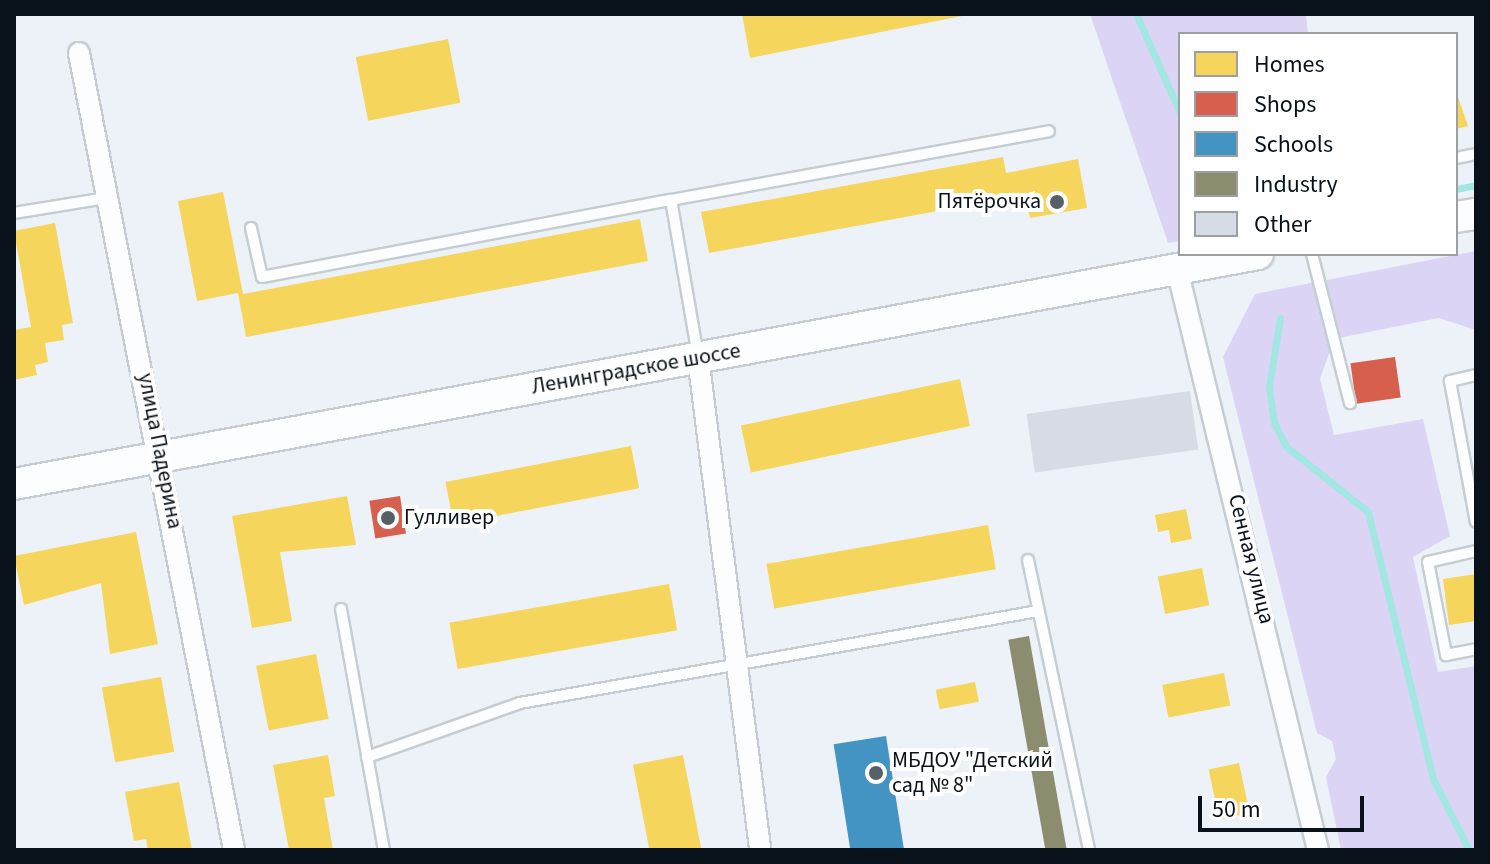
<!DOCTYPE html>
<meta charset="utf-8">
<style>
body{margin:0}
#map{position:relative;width:1490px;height:864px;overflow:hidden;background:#ecf2f7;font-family:"Source Sans 3",sans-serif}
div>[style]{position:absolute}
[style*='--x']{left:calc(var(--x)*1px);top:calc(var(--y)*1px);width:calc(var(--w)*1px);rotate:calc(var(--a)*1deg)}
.green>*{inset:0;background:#dcd4f5}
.homes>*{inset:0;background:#f6d55c;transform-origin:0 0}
.shops>*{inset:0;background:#d6604d;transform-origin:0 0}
.schools>*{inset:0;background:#4393c3;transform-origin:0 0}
.industry>*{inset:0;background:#8c8c6e;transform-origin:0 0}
.stream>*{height:7px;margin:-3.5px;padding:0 3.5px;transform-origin:3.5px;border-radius:3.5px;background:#a2e7e1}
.building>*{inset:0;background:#d7dbe3;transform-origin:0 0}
.roads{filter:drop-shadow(2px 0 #c5cdd3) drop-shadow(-2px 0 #c5cdd3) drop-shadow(0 2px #c5cdd3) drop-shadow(0 -2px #c5cdd3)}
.service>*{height:10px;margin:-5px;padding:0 5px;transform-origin:5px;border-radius:5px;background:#fcfdfe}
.minor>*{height:20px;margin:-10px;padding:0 10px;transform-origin:10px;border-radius:10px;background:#fcfdfe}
.secondary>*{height:30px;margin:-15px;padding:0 15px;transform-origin:15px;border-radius:15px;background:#fcfdfe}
.dots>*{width:22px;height:22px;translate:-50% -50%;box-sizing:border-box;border:4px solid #fefefe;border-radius:50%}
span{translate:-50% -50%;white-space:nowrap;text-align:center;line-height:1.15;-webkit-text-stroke:8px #fefefe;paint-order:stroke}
.poi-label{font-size:22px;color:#09121a}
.right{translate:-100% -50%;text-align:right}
.left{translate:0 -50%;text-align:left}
.street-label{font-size:22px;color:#09121a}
.frame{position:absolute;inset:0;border:16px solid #09121a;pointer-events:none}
.legend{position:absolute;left:1178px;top:32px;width:280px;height:224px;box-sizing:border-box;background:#fefefe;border:2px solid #9ca0a3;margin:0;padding:10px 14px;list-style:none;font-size:24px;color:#09121a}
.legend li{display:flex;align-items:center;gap:16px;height:40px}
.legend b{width:40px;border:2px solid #9ca0a3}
.scale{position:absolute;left:1198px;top:796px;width:166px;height:36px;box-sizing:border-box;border:4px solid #09121a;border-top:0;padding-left:10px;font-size:24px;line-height:28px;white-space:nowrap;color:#09121a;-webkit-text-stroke:6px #fefefe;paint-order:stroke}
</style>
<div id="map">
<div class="green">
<div style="clip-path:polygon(1090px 14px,1306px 14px,1308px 34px,1180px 34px,1180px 241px,1168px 243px)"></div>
<div style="clip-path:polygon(1476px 251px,1476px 330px,1439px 318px,1334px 339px,1320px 379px,1334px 435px,1423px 419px,1450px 536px,1413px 557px,1438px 672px,1476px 666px,1476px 850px,1341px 850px,1326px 777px,1336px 759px,1332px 741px,1317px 733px,1223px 357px,1255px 294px)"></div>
</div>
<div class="homes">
<div style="clip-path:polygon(742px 14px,967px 14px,967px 15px,750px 58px)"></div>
<div style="left:448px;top:39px;width:65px;height:94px;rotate:79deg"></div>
<div style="clip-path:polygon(1456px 91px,1468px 126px,1456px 129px)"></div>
<div style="clip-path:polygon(1003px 157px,1006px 173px,1078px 159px,1087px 208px,1030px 218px,1025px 195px,709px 253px,701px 212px)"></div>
<div style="clip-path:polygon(223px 192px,243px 294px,640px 219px,648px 261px,246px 337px,238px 293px,197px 301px,178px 201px)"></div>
<div style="clip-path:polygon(55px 223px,73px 323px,62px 325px,64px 340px,45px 343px,48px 362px,35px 365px,37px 375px,14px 380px,14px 330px,31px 327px,14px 231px)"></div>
<div style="left:960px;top:379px;width:48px;height:224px;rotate:78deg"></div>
<div style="left:631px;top:446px;width:43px;height:189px;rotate:79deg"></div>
<div style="clip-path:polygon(347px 496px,356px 545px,280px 552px,292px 621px,252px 628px,232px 516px)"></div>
<div style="clip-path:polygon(1186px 509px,1192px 539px,1171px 543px,1169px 530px,1158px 532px,1155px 515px)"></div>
<div style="left:988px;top:525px;width:45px;height:225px;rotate:80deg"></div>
<div style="clip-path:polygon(136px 532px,158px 644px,110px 654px,101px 583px,24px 605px,14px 556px)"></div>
<div style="left:1202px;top:568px;width:38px;height:45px;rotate:79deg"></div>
<div style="clip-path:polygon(1476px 574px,1476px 621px,1449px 625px,1443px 579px)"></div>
<div style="left:669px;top:584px;width:47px;height:223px;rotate:80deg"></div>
<div style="left:316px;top:654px;width:66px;height:61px;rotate:79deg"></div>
<div style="left:1224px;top:673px;width:33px;height:63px;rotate:79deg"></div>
<div style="left:161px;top:677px;width:76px;height:60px;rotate:80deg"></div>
<div style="left:975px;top:682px;width:20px;height:40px;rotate:79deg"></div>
<div style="clip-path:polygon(328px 755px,335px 796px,324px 798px,333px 850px,289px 850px,273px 765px)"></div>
<div style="left:683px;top:755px;width:97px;height:51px;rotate:79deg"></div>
<div style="left:1239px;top:763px;width:51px;height:31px;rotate:78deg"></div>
<div style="clip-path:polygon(179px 782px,192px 850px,148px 850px,146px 839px,134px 841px,125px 792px)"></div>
</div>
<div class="shops">
<div style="left:1395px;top:357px;width:41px;height:45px;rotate:82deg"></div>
<div style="left:400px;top:496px;width:38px;height:31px;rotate:81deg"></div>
</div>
<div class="schools">
<div style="left:886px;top:736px;width:115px;height:53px;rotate:81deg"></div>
</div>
<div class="industry">
<div style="left:1029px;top:636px;width:217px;height:21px;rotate:80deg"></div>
</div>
<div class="stream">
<div style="--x:1136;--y:14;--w:108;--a:66"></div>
<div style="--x:1456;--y:189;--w:20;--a:-11"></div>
<div style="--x:1280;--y:318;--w:70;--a:99.1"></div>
<div style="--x:1269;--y:387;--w:36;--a:82"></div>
<div style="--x:1274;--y:423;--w:27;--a:62"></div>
<div style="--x:1287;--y:447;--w:104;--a:38.7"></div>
<div style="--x:1368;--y:512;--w:275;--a:76.3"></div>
<div style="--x:1433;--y:779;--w:80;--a:63.1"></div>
</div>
<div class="building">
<div style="left:1190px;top:391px;width:59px;height:165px;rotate:82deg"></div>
</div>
<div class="roads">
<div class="service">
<div style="--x:1456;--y:158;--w:20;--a:-11"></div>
<div style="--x:14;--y:213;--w:94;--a:-9.2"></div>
<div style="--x:251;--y:228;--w:50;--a:77.3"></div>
<div style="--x:262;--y:277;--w:416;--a:-10.7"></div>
<div style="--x:1312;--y:254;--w:154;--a:75.7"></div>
<div style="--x:698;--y:356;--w:158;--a:-99.8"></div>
<div style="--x:671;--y:200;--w:384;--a:-10.3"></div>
<div style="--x:1476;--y:375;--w:27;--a:167"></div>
<div style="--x:1450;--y:381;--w:143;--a:79.6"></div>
<div style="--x:1476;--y:551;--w:49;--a:167.1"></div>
<div style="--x:1428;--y:562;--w:95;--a:79"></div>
<div style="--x:1446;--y:655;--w:31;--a:-11"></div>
<div style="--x:1028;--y:560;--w:296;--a:78.1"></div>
<div style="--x:341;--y:609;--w:245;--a:79.9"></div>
<div style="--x:367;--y:757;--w:162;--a:-19.4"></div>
<div style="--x:520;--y:703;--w:526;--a:-10.07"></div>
</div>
<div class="minor">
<div style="--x:79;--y:53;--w:812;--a:78.99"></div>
<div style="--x:1177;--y:269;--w:598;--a:76.36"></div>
<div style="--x:698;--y:357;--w:497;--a:82.8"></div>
</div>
<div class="secondary">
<div style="--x:1456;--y:217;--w:20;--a:-9"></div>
<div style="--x:14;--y:484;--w:1265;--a:-10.47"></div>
</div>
</div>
<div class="dots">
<div style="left:1057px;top:202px;background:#586067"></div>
<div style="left:388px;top:518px;background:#586067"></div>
<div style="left:876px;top:773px;background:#586067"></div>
</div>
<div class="poi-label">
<span class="right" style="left:1041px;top:202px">Пятёрочка</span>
<span class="left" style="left:404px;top:518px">Гулливер</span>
<span class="left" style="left:892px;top:773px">МБДОУ "Детский<br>сад № 8"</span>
</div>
<div class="street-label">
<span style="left:636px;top:369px;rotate:-10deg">Ленинградское шоссе</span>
<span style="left:160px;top:451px;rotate:79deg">улица Падерина</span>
<span style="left:1251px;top:559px;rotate:76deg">Сенная улица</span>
</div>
<div class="frame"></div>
<ul class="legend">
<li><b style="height:22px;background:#f6d55c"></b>Homes</li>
<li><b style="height:22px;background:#d6604d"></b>Shops</li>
<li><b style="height:22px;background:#4393c3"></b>Schools</li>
<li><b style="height:22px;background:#8c8c6e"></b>Industry</li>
<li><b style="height:22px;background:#d7dbe3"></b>Other</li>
</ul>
<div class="scale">50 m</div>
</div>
